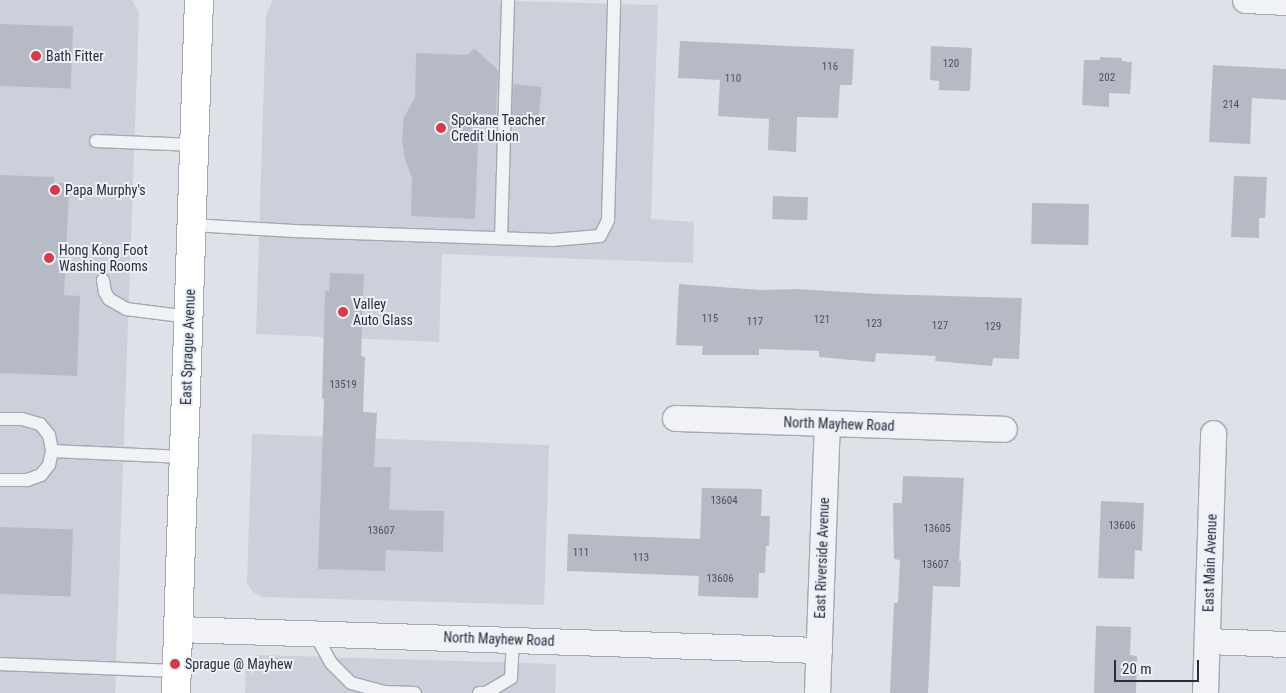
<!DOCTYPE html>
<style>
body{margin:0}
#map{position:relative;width:1286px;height:693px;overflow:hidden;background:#dee1e8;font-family:"Roboto Condensed",sans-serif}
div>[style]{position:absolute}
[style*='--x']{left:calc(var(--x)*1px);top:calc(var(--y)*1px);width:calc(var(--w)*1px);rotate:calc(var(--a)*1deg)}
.built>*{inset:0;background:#ccd0da}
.building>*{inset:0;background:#b5bac5;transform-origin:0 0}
.roads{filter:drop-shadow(1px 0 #a3a8b2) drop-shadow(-1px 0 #a3a8b2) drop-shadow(0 1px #a3a8b2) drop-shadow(0 -1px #a3a8b2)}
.service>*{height:12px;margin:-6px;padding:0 6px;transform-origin:6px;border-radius:6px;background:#f1f2f6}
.minor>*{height:25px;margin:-12.5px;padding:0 12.5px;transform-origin:12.5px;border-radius:12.5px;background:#f1f2f6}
.primary>*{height:28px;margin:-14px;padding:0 14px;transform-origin:14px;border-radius:14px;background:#fff}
.dots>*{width:14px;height:14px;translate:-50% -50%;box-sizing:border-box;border:2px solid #edf0f6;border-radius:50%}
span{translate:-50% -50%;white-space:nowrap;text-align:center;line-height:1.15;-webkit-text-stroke:4px #edf0f6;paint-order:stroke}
.number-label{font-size:11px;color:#4a5161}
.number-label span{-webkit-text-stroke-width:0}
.poi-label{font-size:14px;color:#262e40}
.left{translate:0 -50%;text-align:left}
.street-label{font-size:14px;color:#262e40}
.scale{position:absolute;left:1114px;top:660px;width:85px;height:22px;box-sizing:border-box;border:2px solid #262e40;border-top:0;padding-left:6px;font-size:15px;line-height:18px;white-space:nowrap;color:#262e40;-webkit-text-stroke:4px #edf0f6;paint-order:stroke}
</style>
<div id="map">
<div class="built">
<div style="clip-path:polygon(0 0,132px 0,139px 13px,115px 693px,0 693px)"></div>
<div style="clip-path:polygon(273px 0,483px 0,658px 5px,651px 219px,694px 222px,693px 263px,442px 254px,439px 342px,256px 334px,266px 15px)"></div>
<div style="clip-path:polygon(252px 434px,549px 445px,544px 605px,262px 597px,253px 592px,247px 583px)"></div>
<div style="clip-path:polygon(257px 655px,556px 664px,555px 693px,245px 693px,246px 664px)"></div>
</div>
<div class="building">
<div style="left:0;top:24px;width:73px;height:62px;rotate:2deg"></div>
<div style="clip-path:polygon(680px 41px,854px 49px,852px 85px,840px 85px,838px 118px,797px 117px,796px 152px,768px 150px,769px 119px,718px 116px,720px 80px,678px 78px)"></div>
<div style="clip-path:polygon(931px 46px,972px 48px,970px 91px,939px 90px,939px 81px,930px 80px)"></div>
<div style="clip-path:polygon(475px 49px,498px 70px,496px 115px,479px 114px,475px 219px,411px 216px,412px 178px,405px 160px,402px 140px,404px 117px,415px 98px,416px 53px,467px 55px)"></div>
<div style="clip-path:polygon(1100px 57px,1122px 58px,1122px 61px,1132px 62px,1130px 94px,1109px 93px,1109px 107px,1082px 105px,1084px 60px,1100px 60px)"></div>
<div style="clip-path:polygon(1213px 65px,1286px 69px,1286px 100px,1252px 98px,1250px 144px,1209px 142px)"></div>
<div style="left:514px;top:84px;width:28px;height:31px;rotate:6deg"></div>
<div style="clip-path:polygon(0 175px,54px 177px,54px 183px,64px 183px,64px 193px,69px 194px,64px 295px,80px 296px,77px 376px,0 373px)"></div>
<div style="clip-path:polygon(1234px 176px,1267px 177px,1265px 218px,1259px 218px,1259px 238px,1231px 237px)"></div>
<div style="left:773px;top:196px;width:35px;height:23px;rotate:2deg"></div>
<div style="left:1032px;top:203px;width:57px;height:41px;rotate:1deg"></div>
<div style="clip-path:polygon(330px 273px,364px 274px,361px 356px,365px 357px,363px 412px,377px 413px,374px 467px,391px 467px,389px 510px,444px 511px,443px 552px,386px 550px,385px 571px,318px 569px,324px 399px,322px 399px,325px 291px,329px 291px)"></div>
<div style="clip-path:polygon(679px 284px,761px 290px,797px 289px,879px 294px,1022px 298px,1019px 359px,993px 358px,992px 366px,935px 361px,936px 356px,876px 353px,875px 362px,819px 357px,819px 351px,759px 349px,759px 355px,702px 355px,703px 346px,676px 345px)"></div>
<div style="clip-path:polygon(903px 476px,964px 478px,959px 561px,961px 561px,960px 587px,933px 586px,928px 693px,890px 693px,894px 603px,898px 603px,900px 560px,894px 559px,893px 503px,902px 503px)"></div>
<div style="clip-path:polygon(702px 488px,762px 489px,761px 516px,770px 516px,769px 546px,766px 546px,765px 573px,759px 573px,758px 598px,698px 596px,699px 576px,567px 571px,568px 534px,700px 539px)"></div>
<div style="clip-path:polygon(1101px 501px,1144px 503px,1142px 551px,1135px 550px,1134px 579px,1098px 578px)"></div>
<div style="left:0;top:527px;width:73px;height:67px;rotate:2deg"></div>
<div style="clip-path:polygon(1096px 626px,1131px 627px,1130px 655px,1137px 656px,1136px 693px,1094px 693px)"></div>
</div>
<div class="roads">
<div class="service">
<div style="--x:96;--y:141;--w:99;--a:2.3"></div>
<div style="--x:192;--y:225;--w:102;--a:3.4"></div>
<div style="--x:294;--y:231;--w:258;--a:2"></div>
<div style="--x:552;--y:240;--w:48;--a:-4.8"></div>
<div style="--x:600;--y:236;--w:18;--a:-63"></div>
<div style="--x:608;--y:220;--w:220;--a:-88.4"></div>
<div style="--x:501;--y:238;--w:238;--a:-88.3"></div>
<div style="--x:103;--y:280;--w:12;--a:81"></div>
<div style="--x:105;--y:292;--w:8;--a:60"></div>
<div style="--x:109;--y:299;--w:20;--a:30"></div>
<div style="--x:126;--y:309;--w:64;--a:7.2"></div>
<div style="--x:0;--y:419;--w:22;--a:0"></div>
<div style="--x:22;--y:419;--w:19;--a:16"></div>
<div style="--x:40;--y:424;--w:14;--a:51"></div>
<div style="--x:49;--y:435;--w:16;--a:79"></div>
<div style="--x:52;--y:451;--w:14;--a:102"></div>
<div style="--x:49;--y:465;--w:13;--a:129"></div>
<div style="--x:41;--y:475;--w:15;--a:160"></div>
<div style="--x:27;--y:480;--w:27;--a:180"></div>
<div style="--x:52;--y:451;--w:132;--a:2.6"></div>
<div style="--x:315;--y:634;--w:33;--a:61"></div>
<div style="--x:331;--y:663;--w:28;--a:45"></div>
<div style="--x:351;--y:683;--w:35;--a:15"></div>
<div style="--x:385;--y:692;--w:30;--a:2"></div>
<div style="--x:0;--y:664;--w:176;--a:2.3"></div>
<div style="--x:479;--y:693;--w:7;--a:0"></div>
<div style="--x:486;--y:693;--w:29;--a:-31"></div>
<div style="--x:511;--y:678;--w:38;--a:-87"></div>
</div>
<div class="minor">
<div style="--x:1245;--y:0;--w:41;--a:2.8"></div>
<div style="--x:675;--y:418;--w:329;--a:1.9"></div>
<div style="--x:178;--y:629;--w:641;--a:1.88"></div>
<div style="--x:1207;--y:641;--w:79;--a:2.2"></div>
<div style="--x:817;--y:693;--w:270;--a:-87.9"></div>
<div style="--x:1205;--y:693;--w:260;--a:-88.2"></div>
</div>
<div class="primary">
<div style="--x:176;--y:693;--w:693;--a:-88.1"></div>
</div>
</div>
<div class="dots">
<div style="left:36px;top:56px;background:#d53b4a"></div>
<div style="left:441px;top:128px;background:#d53b4a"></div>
<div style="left:55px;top:190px;background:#d53b4a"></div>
<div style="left:49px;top:258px;background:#d53b4a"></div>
<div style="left:343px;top:312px;background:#d53b4a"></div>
<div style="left:175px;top:664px;background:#d53b4a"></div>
</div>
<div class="number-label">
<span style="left:951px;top:64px">120</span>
<span style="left:830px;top:67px">116</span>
<span style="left:1107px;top:78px">202</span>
<span style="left:733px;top:79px">110</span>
<span style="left:1231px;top:105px">214</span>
<span style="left:710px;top:319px">115</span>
<span style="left:822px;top:320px">121</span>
<span style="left:755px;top:322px">117</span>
<span style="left:874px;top:324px">123</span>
<span style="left:940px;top:326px">127</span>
<span style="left:993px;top:327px">129</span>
<span style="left:343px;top:385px">13519</span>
<span style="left:724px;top:501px">13604</span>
<span style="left:1122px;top:526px">13606</span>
<span style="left:937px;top:529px">13605</span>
<span style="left:381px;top:531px">13607</span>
<span style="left:581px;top:553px">111</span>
<span style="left:641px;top:558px">113</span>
<span style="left:935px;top:565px">13607</span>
<span style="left:720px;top:579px">13606</span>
</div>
<div class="poi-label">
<span class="left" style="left:46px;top:56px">Bath Fitter</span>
<span class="left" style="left:451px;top:128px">Spokane Teacher<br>Credit Union</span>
<span class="left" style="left:65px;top:190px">Papa Murphy's</span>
<span class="left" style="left:59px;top:258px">Hong Kong Foot<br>Washing Rooms</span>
<span class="left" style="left:353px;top:312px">Valley<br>Auto Glass</span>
<span class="left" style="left:185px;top:664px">Sprague @ Mayhew</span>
</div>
<div class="street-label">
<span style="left:188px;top:347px;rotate:-88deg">East Sprague Avenue</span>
<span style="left:839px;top:424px;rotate:2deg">North Mayhew Road</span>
<span style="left:822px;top:558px;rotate:-88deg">East Riverside Avenue</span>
<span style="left:1210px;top:563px;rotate:-88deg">East Main Avenue</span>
<span style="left:499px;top:639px;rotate:2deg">North Mayhew Road</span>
</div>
<div class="scale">20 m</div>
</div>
